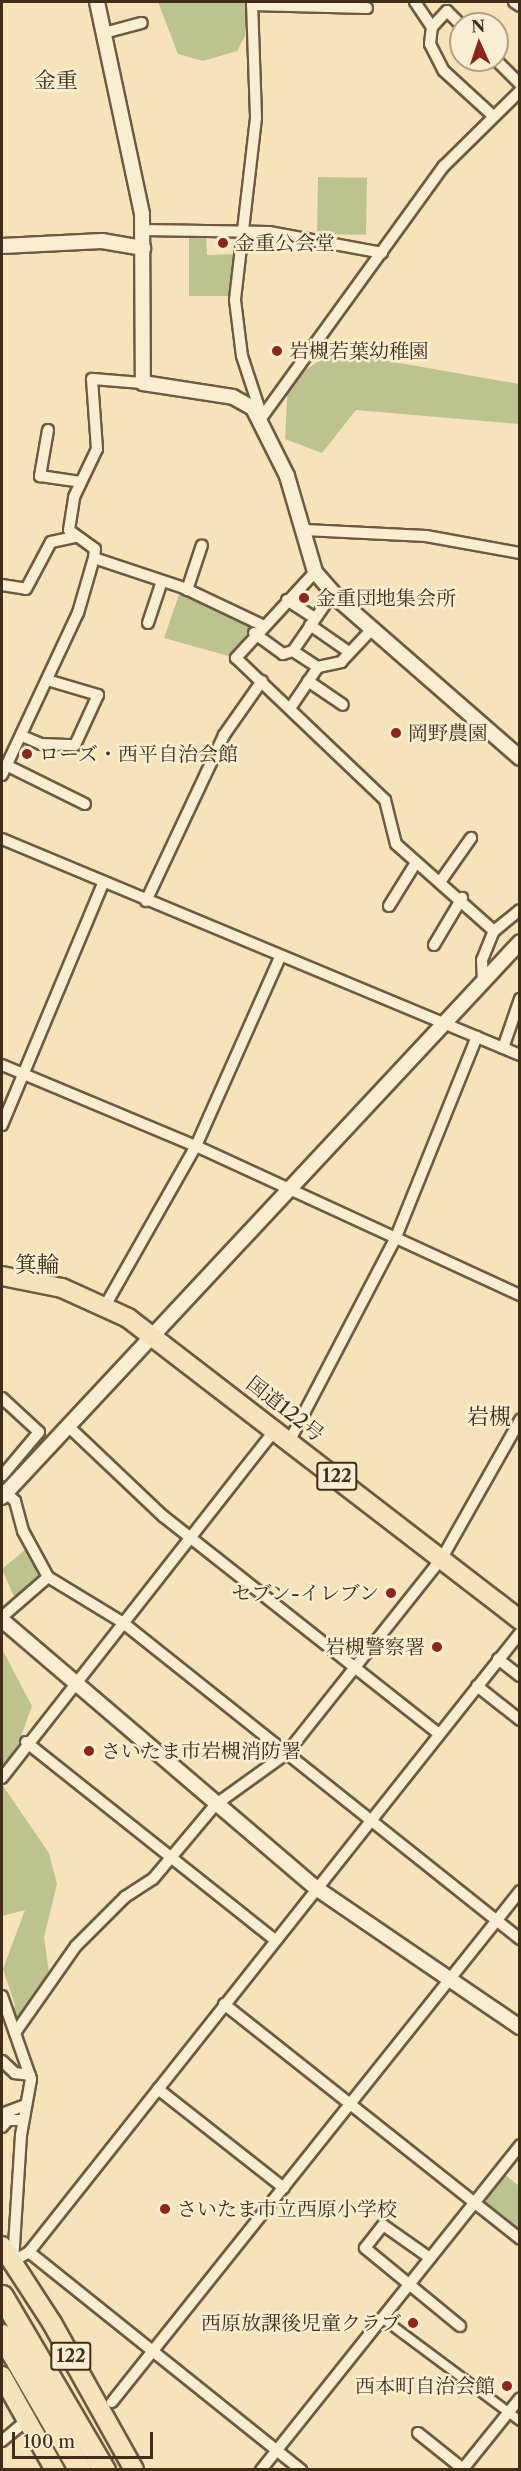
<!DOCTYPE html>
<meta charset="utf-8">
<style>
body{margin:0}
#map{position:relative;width:521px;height:2471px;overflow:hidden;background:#f6e3b9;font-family:"Libre Caslon Text","Noto Serif JP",serif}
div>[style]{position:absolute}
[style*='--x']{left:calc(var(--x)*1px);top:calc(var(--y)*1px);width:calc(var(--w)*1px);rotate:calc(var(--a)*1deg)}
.green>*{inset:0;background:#bdc38f;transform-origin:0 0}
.roads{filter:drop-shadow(2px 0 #6e5a42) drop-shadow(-2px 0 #6e5a42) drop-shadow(0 2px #6e5a42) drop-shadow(0 -2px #6e5a42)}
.pedestrian>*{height:8px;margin:-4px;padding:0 4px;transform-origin:4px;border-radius:4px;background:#f9edd2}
.minor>*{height:10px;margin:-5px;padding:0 5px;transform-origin:5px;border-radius:5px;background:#f9edd2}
.tertiary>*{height:14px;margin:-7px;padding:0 7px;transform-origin:7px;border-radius:7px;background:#f9edd2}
.trunk>*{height:18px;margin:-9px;padding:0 9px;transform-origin:9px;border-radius:9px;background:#f6e3b9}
.motorway>*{height:21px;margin:-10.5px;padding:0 10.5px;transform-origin:10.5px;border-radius:10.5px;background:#f6e3b9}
.dots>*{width:16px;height:16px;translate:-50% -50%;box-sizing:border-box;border:3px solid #f9edd2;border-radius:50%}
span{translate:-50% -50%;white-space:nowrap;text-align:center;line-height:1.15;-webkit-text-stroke:5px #f9edd2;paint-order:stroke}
.shield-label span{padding:2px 4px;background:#f9edd2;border:2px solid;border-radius:4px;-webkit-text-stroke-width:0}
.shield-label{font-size:18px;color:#402d1a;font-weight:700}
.poi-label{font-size:20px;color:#402d1a}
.left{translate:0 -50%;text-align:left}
.right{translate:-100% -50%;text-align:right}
.street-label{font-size:20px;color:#402d1a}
.quarter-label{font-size:22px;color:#402d1a}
.frame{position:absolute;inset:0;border:3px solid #402d1a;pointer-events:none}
.north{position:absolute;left:449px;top:12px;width:60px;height:60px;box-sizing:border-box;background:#f9edd2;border:2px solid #afa088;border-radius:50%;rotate:357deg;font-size:16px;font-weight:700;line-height:24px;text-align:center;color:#402d1a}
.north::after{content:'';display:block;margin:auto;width:21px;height:27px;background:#8f2418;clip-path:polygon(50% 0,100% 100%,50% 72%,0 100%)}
.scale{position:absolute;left:12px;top:2432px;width:141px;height:27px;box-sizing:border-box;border:3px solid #402d1a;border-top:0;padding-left:8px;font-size:18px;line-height:21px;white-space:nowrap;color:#402d1a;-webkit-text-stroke:4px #f9edd2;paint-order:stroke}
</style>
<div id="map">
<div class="green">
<div style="clip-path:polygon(158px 2px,249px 2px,245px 36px,237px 51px,203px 61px,178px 54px)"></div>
<div style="left:318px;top:177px;width:49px;height:57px;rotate:1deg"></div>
<div style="clip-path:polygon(189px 235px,206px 235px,207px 255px,236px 254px,231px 296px,189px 296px)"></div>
<div style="clip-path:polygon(332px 351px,519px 384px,519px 424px,356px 410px,322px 453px,285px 439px,288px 383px)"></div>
<div style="clip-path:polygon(180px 592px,252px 625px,232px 657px,164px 638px)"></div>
<div style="clip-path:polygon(26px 1549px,39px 1578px,15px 1599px,2px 1569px)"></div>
<div style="clip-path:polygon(2px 1649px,32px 1706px,3px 1786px,49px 1853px,57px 1884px,44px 1937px,52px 1994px,30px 2016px,10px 2019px,15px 2005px,3px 1969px,25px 1910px,2px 1916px)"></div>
<div style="clip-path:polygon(503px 2173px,519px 2186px,519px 2234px,481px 2203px)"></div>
</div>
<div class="roads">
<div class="pedestrian">
<div style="--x:382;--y:2318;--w:172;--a:36.7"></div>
</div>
<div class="minor">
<div style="--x:252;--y:2;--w:116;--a:88"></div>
<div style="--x:256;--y:118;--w:183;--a:96.6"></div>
<div style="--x:235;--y:300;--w:56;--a:82.9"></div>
<div style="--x:242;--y:356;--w:64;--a:71.8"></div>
<div style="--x:262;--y:417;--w:310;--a:-54.1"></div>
<div style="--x:444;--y:166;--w:107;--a:-44.6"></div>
<div style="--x:415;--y:2;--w:30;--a:56"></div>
<div style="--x:432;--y:27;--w:17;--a:97"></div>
<div style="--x:430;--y:44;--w:30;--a:63"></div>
<div style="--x:444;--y:71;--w:65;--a:42.5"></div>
<div style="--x:514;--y:2;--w:7;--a:34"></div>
<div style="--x:252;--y:5;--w:115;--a:1.5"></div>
<div style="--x:432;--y:27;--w:22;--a:-47"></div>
<div style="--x:447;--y:11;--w:20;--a:45"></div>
<div style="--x:104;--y:33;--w:39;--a:-15"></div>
<div style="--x:496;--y:60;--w:34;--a:45"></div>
<div style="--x:143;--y:230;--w:126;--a:0.9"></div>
<div style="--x:269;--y:232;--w:115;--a:10.5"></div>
<div style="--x:48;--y:430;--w:47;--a:99.9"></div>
<div style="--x:40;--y:476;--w:41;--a:8.3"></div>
<div style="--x:305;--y:530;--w:121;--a:2.8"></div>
<div style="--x:426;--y:536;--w:96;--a:10.3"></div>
<div style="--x:94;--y:558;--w:95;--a:18.4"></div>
<div style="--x:184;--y:588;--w:86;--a:25.4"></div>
<div style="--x:315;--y:572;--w:117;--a:132.6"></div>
<div style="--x:236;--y:658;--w:206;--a:43.6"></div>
<div style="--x:385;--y:800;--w:45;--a:76"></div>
<div style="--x:396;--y:844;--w:131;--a:41.6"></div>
<div style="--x:2;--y:585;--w:24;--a:9"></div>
<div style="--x:26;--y:589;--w:53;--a:-62"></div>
<div style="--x:51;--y:542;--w:24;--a:-12"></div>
<div style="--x:187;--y:590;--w:47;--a:-71.6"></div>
<div style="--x:287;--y:600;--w:33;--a:33"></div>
<div style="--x:148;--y:623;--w:44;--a:-71.6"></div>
<div style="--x:310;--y:625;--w:47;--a:34.7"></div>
<div style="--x:254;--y:633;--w:36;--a:36"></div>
<div style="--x:283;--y:654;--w:10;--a:-17"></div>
<div style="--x:293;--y:651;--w:70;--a:-55.4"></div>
<div style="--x:293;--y:651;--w:30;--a:33"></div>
<div style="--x:308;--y:681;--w:42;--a:34.4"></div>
<div style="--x:291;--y:707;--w:48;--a:-56"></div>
<div style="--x:318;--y:667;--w:24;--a:-12"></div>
<div style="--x:341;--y:662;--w:47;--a:-46.7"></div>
<div style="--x:22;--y:736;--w:21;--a:23"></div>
<div style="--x:41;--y:744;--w:34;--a:2"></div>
<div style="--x:75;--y:745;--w:55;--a:-65.3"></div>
<div style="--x:98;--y:695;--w:53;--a:-163.6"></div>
<div style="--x:6;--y:765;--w:88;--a:26.3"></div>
<div style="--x:2;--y:775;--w:179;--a:-64.9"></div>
<div style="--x:78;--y:613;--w:57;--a:-73.8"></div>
<div style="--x:94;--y:558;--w:9;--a:-84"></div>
<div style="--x:95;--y:549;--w:32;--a:-144"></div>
<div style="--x:69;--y:530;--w:33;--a:-81"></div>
<div style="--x:74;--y:497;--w:53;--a:-64.4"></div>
<div style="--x:97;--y:449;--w:70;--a:-94.1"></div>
<div style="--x:92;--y:379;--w:51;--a:4.5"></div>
<div style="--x:2;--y:839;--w:561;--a:22.64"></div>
<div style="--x:440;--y:882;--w:54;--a:-54.8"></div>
<div style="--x:146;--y:901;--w:183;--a:-64.8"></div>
<div style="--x:224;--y:735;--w:66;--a:-54.9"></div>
<div style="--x:389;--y:906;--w:49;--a:-58.2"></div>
<div style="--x:434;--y:945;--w:55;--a:-59.2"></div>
<div style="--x:483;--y:980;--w:20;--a:-93"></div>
<div style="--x:482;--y:960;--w:31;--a:-68"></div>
<div style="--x:494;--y:931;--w:33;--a:-39"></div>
<div style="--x:503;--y:1048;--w:52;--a:-70.9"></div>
<div style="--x:2;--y:1065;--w:210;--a:22.7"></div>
<div style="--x:196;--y:1146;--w:357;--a:24.7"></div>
<div style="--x:2;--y:1125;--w:262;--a:-67.3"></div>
<div style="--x:105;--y:1306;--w:184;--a:-60.4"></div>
<div style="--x:196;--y:1146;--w:207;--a:-66"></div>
<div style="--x:2;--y:1398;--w:50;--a:42.6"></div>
<div style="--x:39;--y:1432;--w:57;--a:130.1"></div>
<div style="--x:68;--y:1426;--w:131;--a:43.5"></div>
<div style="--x:163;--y:1516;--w:352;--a:38.3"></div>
<div style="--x:290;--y:1440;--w:229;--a:-62.4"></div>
<div style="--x:396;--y:1237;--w:216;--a:-68"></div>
<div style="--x:2;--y:1490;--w:17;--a:40"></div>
<div style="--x:15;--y:1501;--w:31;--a:75"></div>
<div style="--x:23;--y:1531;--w:52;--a:61.5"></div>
<div style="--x:48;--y:1577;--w:87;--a:31.3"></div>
<div style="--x:122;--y:1622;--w:509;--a:38.54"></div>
<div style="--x:2;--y:1617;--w:61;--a:-41"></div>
<div style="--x:498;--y:1659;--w:28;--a:38"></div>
<div style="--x:477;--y:1686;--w:55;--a:38.3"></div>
<div style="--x:26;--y:1742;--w:318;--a:38.5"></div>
<div style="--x:2;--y:1778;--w:444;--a:-51.9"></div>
<div style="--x:2;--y:1996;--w:88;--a:70.7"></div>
<div style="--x:31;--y:2079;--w:57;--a:100.1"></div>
<div style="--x:21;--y:2135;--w:126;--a:93.6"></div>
<div style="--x:224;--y:2004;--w:378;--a:38.4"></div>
<div style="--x:15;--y:2033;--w:106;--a:-55"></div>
<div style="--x:76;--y:1946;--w:69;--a:-45"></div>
<div style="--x:125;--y:1897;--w:33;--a:-33"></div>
<div style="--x:153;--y:1879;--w:97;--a:-50"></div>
<div style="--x:215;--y:1805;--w:87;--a:-35.7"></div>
<div style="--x:286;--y:1754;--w:251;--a:-51.5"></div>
<div style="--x:442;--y:1558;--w:159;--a:-60.5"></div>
<div style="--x:2;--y:2061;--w:18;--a:43"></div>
<div style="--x:15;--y:2073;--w:15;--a:8"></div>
<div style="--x:158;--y:2089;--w:160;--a:38.2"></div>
<div style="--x:2;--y:2114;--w:26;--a:-21"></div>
<div style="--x:2;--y:2127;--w:9;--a:-49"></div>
<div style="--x:8;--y:2120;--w:15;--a:0"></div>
<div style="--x:29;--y:2252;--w:349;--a:38.7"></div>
<div style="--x:430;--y:2258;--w:57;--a:-144.9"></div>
<div style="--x:383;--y:2225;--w:29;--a:128"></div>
<div style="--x:365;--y:2248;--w:123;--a:39.4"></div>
<div style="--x:13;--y:2261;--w:18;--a:-29"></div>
<div style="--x:29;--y:2252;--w:790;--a:-51.58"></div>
<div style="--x:112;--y:2402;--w:654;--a:-51.39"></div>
<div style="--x:418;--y:2433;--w:58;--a:38.7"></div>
<div style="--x:2;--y:2441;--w:34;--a:-40"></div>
<div style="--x:261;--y:2470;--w:416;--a:-51.4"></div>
<div style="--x:462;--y:2470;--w:92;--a:-51.1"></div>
</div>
<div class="tertiary">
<div style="--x:97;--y:2;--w:217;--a:78"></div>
<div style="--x:142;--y:214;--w:169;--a:89.7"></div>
<div style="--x:143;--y:383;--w:91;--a:8.8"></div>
<div style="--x:233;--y:397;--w:23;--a:29"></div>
<div style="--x:253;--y:408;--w:76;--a:63.4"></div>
<div style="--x:287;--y:476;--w:100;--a:73.7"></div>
<div style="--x:315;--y:572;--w:37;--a:49"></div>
<div style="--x:339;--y:600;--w:240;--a:41.1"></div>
<div style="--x:2;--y:246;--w:100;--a:-2.9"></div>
<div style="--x:102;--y:241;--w:42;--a:9.7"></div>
<div style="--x:2;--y:1497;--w:759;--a:-46.97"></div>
<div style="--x:2;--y:1620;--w:413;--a:40.5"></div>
<div style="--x:316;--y:1888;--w:247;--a:34.3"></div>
</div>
<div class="trunk">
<div style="--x:2;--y:1276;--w:61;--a:11.3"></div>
<div style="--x:62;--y:1288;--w:72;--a:24.4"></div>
<div style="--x:128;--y:1318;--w:495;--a:37.6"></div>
<div style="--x:2;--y:2246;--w:92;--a:57"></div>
<div style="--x:52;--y:2323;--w:168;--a:60.8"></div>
<div style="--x:2;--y:2376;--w:108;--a:60.6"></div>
</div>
<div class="motorway">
<div style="--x:2;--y:2296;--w:202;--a:59.6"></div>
<div style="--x:2;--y:2335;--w:156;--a:60"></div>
</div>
</div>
<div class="dots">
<div style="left:223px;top:243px;background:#8f2418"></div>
<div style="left:277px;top:351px;background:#8f2418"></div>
<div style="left:304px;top:598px;background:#8f2418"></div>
<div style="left:396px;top:733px;background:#8f2418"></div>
<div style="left:27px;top:754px;background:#8f2418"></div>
<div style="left:391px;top:1593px;background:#8f2418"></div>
<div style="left:437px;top:1647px;background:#8f2418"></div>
<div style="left:89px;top:1751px;background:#8f2418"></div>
<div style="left:165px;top:2209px;background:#8f2418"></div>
<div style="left:413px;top:2323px;background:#8f2418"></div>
<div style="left:507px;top:2386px;background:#8f2418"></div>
</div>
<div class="shield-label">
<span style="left:337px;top:1476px">122</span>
<span style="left:71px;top:2356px">122</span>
</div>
<div class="poi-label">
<span class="left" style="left:235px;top:243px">金重公会堂</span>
<span class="left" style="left:289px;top:351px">岩槻若葉幼稚園</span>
<span class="left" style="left:316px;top:598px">金重団地集会所</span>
<span class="left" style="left:408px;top:733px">岡野農園</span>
<span class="left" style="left:39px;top:754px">ローズ・西平自治会館</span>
<span class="right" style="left:379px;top:1593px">セブン-イレブン</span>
<span class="right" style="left:425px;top:1647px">岩槻警察署</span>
<span class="left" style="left:101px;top:1751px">さいたま市岩槻消防署</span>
<span class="left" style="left:177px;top:2209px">さいたま市立西原小学校</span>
<span class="right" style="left:401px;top:2323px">西原放課後児童クラブ</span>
<span class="right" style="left:495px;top:2386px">西本町自治会館</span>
</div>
<div class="street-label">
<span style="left:285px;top:1409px;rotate:38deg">国道122号</span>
</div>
<div class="quarter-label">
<span style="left:56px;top:81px">金重</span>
<span style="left:37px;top:1265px">箕輪</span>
<span style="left:489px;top:1417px">岩槻</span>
</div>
<div class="frame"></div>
<div class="north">N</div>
<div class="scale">100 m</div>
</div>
